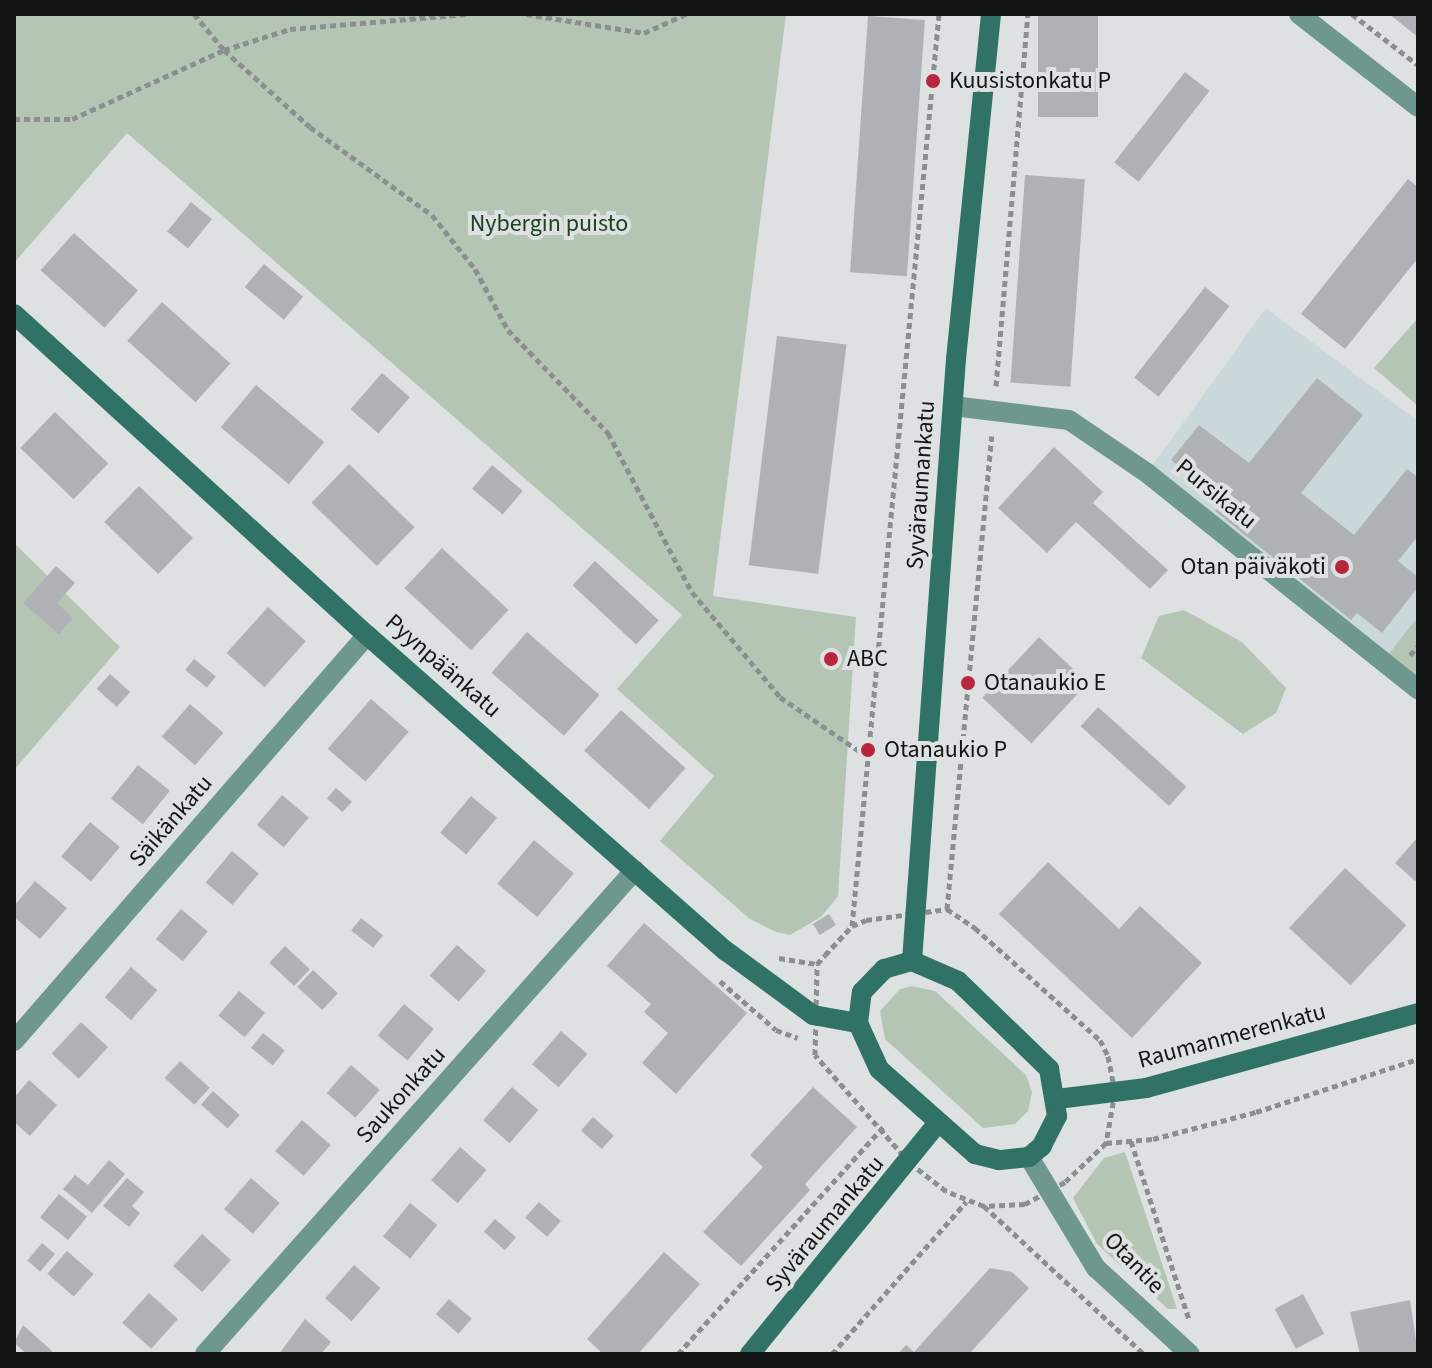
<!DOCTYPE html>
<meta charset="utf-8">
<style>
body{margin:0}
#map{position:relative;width:1432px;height:1368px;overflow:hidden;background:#dde1e2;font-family:"Source Sans 3",sans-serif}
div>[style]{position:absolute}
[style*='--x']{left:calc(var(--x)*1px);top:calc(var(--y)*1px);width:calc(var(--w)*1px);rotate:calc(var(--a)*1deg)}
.built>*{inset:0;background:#cad8db}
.green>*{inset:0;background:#b4c5b4}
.building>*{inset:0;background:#afb2b5;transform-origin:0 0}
.path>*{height:5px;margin-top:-2.5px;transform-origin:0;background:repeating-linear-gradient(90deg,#8c8f90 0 6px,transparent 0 10px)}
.minor>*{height:20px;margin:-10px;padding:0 10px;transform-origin:10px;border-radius:10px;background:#6e978d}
.secondary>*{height:20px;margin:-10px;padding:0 10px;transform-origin:10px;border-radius:10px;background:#307366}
.dots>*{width:22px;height:22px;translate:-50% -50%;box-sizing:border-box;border:4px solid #dde1e2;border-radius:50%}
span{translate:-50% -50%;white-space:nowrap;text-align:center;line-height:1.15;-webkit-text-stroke:8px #dde1e2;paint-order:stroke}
.poi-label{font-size:24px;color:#141616}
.left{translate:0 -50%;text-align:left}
.right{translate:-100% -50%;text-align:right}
.park-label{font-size:24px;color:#1c431f}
.street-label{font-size:24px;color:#141616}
.frame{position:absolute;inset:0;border:16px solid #141616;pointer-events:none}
</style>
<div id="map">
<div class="built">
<div style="clip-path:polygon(1266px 308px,1418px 421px,1418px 689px,1147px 473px)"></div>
</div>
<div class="green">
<div style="clip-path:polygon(14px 14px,786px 14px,713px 596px,856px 617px,838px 896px,821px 917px,790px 935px,776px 932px,750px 919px,660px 841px,714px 776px,617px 689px,682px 615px,127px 133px,14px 263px)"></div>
<div style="clip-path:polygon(1418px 318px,1418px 406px,1374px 368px)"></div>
<div style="clip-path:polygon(14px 543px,120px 647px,14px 770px)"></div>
<div style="clip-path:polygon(1184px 610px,1242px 642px,1286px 688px,1276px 713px,1243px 734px,1141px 658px,1159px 616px)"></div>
<div style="clip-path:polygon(1418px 617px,1418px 690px,1383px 661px)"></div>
<div style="clip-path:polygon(912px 986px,935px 991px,1026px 1075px,1032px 1092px,1028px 1111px,1015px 1124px,983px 1128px,885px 1039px,880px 1011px,900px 989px)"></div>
<div style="clip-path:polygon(1125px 1152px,1177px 1309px,1168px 1309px,1097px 1244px,1073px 1198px,1104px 1158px)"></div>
</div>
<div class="building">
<div style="left:1038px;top:14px;width:60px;height:103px"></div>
<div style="clip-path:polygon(1389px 14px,1418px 14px,1418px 37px)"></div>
<div style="left:868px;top:16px;width:57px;height:257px;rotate:4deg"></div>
<div style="left:1185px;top:72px;width:31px;height:115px;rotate:38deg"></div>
<div style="left:1025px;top:175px;width:60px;height:208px;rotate:4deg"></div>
<div style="clip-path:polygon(1408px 179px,1418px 187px,1418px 258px,1345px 349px,1301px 314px)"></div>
<div style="left:191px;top:202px;width:27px;height:38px;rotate:39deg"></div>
<div style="left:74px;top:233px;width:86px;height:50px;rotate:42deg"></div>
<div style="left:264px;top:264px;width:51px;height:30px;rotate:40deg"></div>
<div style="left:1205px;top:287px;width:31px;height:115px;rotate:38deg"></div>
<div style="left:162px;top:302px;width:92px;height:52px;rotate:42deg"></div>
<div style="left:777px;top:336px;width:70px;height:231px;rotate:7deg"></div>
<div style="left:382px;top:373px;width:37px;height:48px;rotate:41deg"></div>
<div style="clip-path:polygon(1317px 378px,1363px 415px,1301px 493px,1354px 535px,1407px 469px,1418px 477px,1418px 536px,1398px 561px,1418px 577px,1418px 587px,1382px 633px,1357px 613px,1351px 620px,1215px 511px,1223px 502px,1171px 460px,1199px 425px,1249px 463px)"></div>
<div style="left:256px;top:385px;width:89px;height:55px;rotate:40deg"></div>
<div style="left:55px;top:412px;width:74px;height:50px;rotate:44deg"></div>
<div style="clip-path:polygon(1054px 447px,1103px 492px,1093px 503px,1168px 570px,1150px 589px,1076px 522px,1047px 553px,998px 508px)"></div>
<div style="left:349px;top:464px;width:91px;height:54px;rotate:44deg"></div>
<div style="left:492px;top:465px;width:40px;height:31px;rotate:40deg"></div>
<div style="left:139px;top:486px;width:75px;height:50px;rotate:44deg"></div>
<div style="left:442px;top:548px;width:91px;height:55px;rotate:43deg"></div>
<div style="left:595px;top:561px;width:87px;height:33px;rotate:43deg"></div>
<div style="clip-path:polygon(56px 566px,75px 583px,57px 603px,73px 618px,59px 634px,23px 603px)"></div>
<div style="left:268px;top:607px;width:51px;height:62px;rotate:42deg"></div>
<div style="left:527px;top:632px;width:96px;height:54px;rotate:41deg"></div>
<div style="left:1039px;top:637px;width:67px;height:83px;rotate:43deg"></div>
<div style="left:194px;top:659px;width:28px;height:14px;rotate:39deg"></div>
<div style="left:110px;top:674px;width:27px;height:20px;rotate:42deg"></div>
<div style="left:371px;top:699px;width:50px;height:66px;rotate:41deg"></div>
<div style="left:190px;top:704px;width:44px;height:43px;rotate:41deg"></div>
<div style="left:1098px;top:707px;width:119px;height:26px;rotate:42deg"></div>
<div style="left:621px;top:710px;width:87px;height:55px;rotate:42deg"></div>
<div style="left:138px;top:765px;width:41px;height:43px;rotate:39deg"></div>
<div style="left:336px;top:788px;width:21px;height:14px;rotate:41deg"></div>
<div style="left:282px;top:795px;width:35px;height:39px;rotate:40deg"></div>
<div style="left:471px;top:796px;width:34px;height:48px;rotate:40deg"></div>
<div style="left:90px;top:822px;width:39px;height:45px;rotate:40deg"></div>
<div style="clip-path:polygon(1418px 837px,1418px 878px,1415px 881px,1395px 863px)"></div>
<div style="left:534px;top:840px;width:52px;height:57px;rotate:40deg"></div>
<div style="left:232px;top:851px;width:35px;height:41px;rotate:40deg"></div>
<div style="clip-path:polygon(1048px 862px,1119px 929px,1140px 906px,1202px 963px,1132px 1038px,999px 914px)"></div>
<div style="left:1345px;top:868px;width:84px;height:82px;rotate:43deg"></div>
<div style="clip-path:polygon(35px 881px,67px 908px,40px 939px,14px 917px,14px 906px)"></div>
<div style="left:181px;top:909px;width:35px;height:39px;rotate:40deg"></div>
<div style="left:829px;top:914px;width:13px;height:19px;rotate:58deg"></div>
<div style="left:361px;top:918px;width:28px;height:16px;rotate:38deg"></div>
<div style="clip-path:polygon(644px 923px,747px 1013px,676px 1094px,642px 1063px,668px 1033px,644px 1012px,651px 1004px,607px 966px)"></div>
<div style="left:457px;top:945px;width:39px;height:41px;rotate:42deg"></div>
<div style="left:285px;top:946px;width:34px;height:23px;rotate:43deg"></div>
<div style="left:131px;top:967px;width:35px;height:40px;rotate:41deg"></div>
<div style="left:313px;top:970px;width:34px;height:23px;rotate:43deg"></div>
<div style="left:239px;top:991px;width:34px;height:32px;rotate:40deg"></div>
<div style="left:404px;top:1004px;width:39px;height:41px;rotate:40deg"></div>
<div style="left:81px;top:1022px;width:37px;height:43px;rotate:43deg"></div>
<div style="left:561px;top:1031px;width:35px;height:44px;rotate:41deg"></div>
<div style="left:263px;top:1033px;width:28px;height:19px;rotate:39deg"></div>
<div style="left:180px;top:1061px;width:40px;height:23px;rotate:42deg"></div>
<div style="left:351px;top:1065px;width:38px;height:37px;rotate:41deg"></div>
<div style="clip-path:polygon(29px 1080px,57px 1105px,30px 1136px,14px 1122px,14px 1098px)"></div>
<div style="left:512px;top:1087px;width:35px;height:44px;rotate:41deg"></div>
<div style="clip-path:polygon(813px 1087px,857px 1127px,805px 1184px,810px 1190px,741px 1266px,703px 1232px,763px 1167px,750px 1155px)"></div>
<div style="left:213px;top:1091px;width:36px;height:18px;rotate:42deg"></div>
<div style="left:593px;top:1117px;width:28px;height:18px;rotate:42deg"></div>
<div style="left:302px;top:1120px;width:38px;height:41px;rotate:41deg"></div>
<div style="left:460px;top:1147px;width:35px;height:44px;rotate:41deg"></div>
<div style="clip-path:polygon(109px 1160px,125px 1174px,92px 1213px,63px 1189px,75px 1175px,88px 1185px)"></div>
<div style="clip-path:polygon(127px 1178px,144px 1192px,132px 1206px,140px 1213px,129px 1227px,103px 1206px)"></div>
<div style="left:251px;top:1178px;width:38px;height:41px;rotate:41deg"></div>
<div style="left:59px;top:1194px;width:36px;height:30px;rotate:39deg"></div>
<div style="left:539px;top:1202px;width:29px;height:21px;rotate:41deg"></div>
<div style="left:410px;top:1203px;width:35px;height:43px;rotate:39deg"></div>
<div style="left:495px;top:1219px;width:28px;height:17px;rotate:41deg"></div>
<div style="left:202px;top:1234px;width:39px;height:43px;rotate:42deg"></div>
<div style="left:42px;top:1243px;width:17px;height:23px;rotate:40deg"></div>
<div style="left:67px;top:1251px;width:35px;height:30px;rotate:41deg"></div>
<div style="clip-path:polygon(664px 1252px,700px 1284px,638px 1354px,603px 1354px,587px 1339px)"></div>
<div style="left:354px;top:1265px;width:35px;height:44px;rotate:41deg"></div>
<div style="clip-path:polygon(990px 1268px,1012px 1272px,1029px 1288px,969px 1354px,898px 1354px,906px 1345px,914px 1352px)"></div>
<div style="left:149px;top:1293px;width:39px;height:40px;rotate:42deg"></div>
<div style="left:1303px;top:1294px;width:45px;height:32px;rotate:62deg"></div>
<div style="left:449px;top:1299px;width:30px;height:20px;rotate:41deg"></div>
<div style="clip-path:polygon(1410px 1300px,1418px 1354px,1360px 1354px,1350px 1312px)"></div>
<div style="clip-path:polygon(305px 1319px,331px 1342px,321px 1354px,279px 1354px)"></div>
<div style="clip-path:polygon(23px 1325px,52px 1351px,50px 1354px,27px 1354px,14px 1343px)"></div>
</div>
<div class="path">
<div style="--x:194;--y:14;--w:47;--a:50.2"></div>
<div style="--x:224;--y:50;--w:115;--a:41.8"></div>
<div style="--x:310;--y:127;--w:150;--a:35.8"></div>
<div style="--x:432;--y:215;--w:69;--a:51.5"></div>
<div style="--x:475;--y:269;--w:69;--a:61.6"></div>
<div style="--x:508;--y:330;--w:144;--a:45.8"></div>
<div style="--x:608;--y:433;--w:180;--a:62.2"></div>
<div style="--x:692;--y:592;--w:137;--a:50"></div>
<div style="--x:780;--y:697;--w:107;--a:34.3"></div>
<div style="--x:526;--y:14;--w:120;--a:9.1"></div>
<div style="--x:644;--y:33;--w:46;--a:-24.3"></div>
<div style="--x:1352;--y:14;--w:83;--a:37.7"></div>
<div style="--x:14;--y:119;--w:58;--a:0"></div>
<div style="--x:72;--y:119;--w:167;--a:-24.4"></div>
<div style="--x:224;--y:50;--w:69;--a:-17.7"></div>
<div style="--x:290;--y:29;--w:178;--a:-4.8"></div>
<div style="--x:996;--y:386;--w:373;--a:-85.1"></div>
<div style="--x:1410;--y:655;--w:12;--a:-48"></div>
<div style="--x:947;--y:909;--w:34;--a:34"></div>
<div style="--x:975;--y:928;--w:168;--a:41.9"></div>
<div style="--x:1100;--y:1040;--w:18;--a:63"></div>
<div style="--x:1108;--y:1056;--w:37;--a:79"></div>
<div style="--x:1115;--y:1092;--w:52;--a:100"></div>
<div style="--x:1106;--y:1143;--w:57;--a:136.4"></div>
<div style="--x:1065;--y:1182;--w:46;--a:151.2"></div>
<div style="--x:1025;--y:1204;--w:41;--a:177.2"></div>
<div style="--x:984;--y:1206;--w:41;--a:-158.5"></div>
<div style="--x:946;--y:1191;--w:46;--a:-142.1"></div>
<div style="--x:910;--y:1163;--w:144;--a:-131.3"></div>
<div style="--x:815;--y:1055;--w:91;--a:-88.7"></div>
<div style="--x:817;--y:964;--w:12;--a:-48"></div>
<div style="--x:825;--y:955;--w:40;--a:-47"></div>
<div style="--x:852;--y:926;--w:15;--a:-23"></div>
<div style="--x:866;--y:920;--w:82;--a:-7.7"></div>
<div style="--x:947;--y:909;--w:475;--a:-84.6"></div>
<div style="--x:852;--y:926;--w:916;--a:-84.55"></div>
<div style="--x:779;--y:958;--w:38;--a:9"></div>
<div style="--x:720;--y:981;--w:74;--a:41.2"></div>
<div style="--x:776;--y:1030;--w:23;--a:20"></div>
<div style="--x:1131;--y:1141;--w:187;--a:72"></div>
<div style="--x:1106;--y:1143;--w:47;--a:-4.9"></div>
<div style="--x:1153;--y:1139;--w:106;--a:-14.7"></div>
<div style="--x:1256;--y:1112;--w:170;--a:-18.1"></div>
<div style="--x:984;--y:1206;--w:218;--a:42.8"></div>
<div style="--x:678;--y:1354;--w:306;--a:-47.9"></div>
<div style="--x:832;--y:1354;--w:203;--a:-48.6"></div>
</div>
<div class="minor">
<div style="--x:1299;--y:14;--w:151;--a:38"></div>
<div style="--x:953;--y:406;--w:117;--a:6.9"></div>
<div style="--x:1069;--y:420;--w:94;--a:34.2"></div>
<div style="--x:1147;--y:473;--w:347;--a:38.6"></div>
<div style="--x:14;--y:1041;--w:538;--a:-48.99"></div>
<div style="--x:1029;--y:1157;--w:130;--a:58.9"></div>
<div style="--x:1096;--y:1268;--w:127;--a:42.5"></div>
<div style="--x:205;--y:1354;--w:647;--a:-48.38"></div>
</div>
<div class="secondary">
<div style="--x:14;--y:314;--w:477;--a:42.3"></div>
<div style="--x:367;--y:635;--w:478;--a:41.4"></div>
<div style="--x:726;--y:951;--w:108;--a:36.3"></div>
<div style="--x:813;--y:1015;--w:46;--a:10.1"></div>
<div style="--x:912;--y:961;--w:604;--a:-85.82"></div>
<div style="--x:956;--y:359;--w:347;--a:-84.2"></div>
<div style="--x:912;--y:961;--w:50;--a:23.5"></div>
<div style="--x:958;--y:981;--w:127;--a:44"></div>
<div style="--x:1049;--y:1069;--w:48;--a:80.3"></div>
<div style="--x:1057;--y:1116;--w:34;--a:117"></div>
<div style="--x:1042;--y:1146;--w:17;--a:140"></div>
<div style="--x:1029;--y:1157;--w:30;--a:174"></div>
<div style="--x:999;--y:1160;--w:25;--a:-166"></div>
<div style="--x:975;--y:1154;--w:128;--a:-138.5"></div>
<div style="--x:879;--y:1069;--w:51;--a:-114.5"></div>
<div style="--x:858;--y:1023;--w:31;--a:-83"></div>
<div style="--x:862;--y:992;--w:32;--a:-46"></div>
<div style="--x:884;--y:969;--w:29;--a:-16"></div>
<div style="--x:1057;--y:1099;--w:90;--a:-7"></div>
<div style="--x:1146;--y:1088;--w:282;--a:-15.4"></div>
<div style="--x:750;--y:1354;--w:296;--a:-50.9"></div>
</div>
<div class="dots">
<div style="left:933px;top:81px;background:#b7263d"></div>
<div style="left:1342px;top:567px;background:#b7263d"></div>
<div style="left:831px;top:659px;background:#b7263d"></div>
<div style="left:968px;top:683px;background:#b7263d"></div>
<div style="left:868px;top:750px;background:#b7263d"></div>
</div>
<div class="poi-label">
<span class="left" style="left:949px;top:81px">Kuusistonkatu P</span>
<span class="right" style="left:1326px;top:567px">Otan päiväkoti</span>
<span class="left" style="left:847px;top:659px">ABC</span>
<span class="left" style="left:984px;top:683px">Otanaukio E</span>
<span class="left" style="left:884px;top:750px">Otanaukio P</span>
</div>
<div class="park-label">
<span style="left:549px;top:224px">Nybergin puisto</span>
</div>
<div class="street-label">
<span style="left:921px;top:485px;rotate:-86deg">Syväraumankatu</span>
<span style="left:1216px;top:494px;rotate:39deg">Pursikatu</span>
<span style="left:443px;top:666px;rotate:41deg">Pyynpäänkatu</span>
<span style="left:171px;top:821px;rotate:-49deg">Säikänkatu</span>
<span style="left:1232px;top:1036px;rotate:-15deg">Raumanmerenkatu</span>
<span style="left:401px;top:1095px;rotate:-48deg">Saukonkatu</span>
<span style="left:825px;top:1224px;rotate:-50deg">Syväraumankatu</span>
<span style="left:1134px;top:1263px;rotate:46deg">Otantie</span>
</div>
<div class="frame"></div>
</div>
